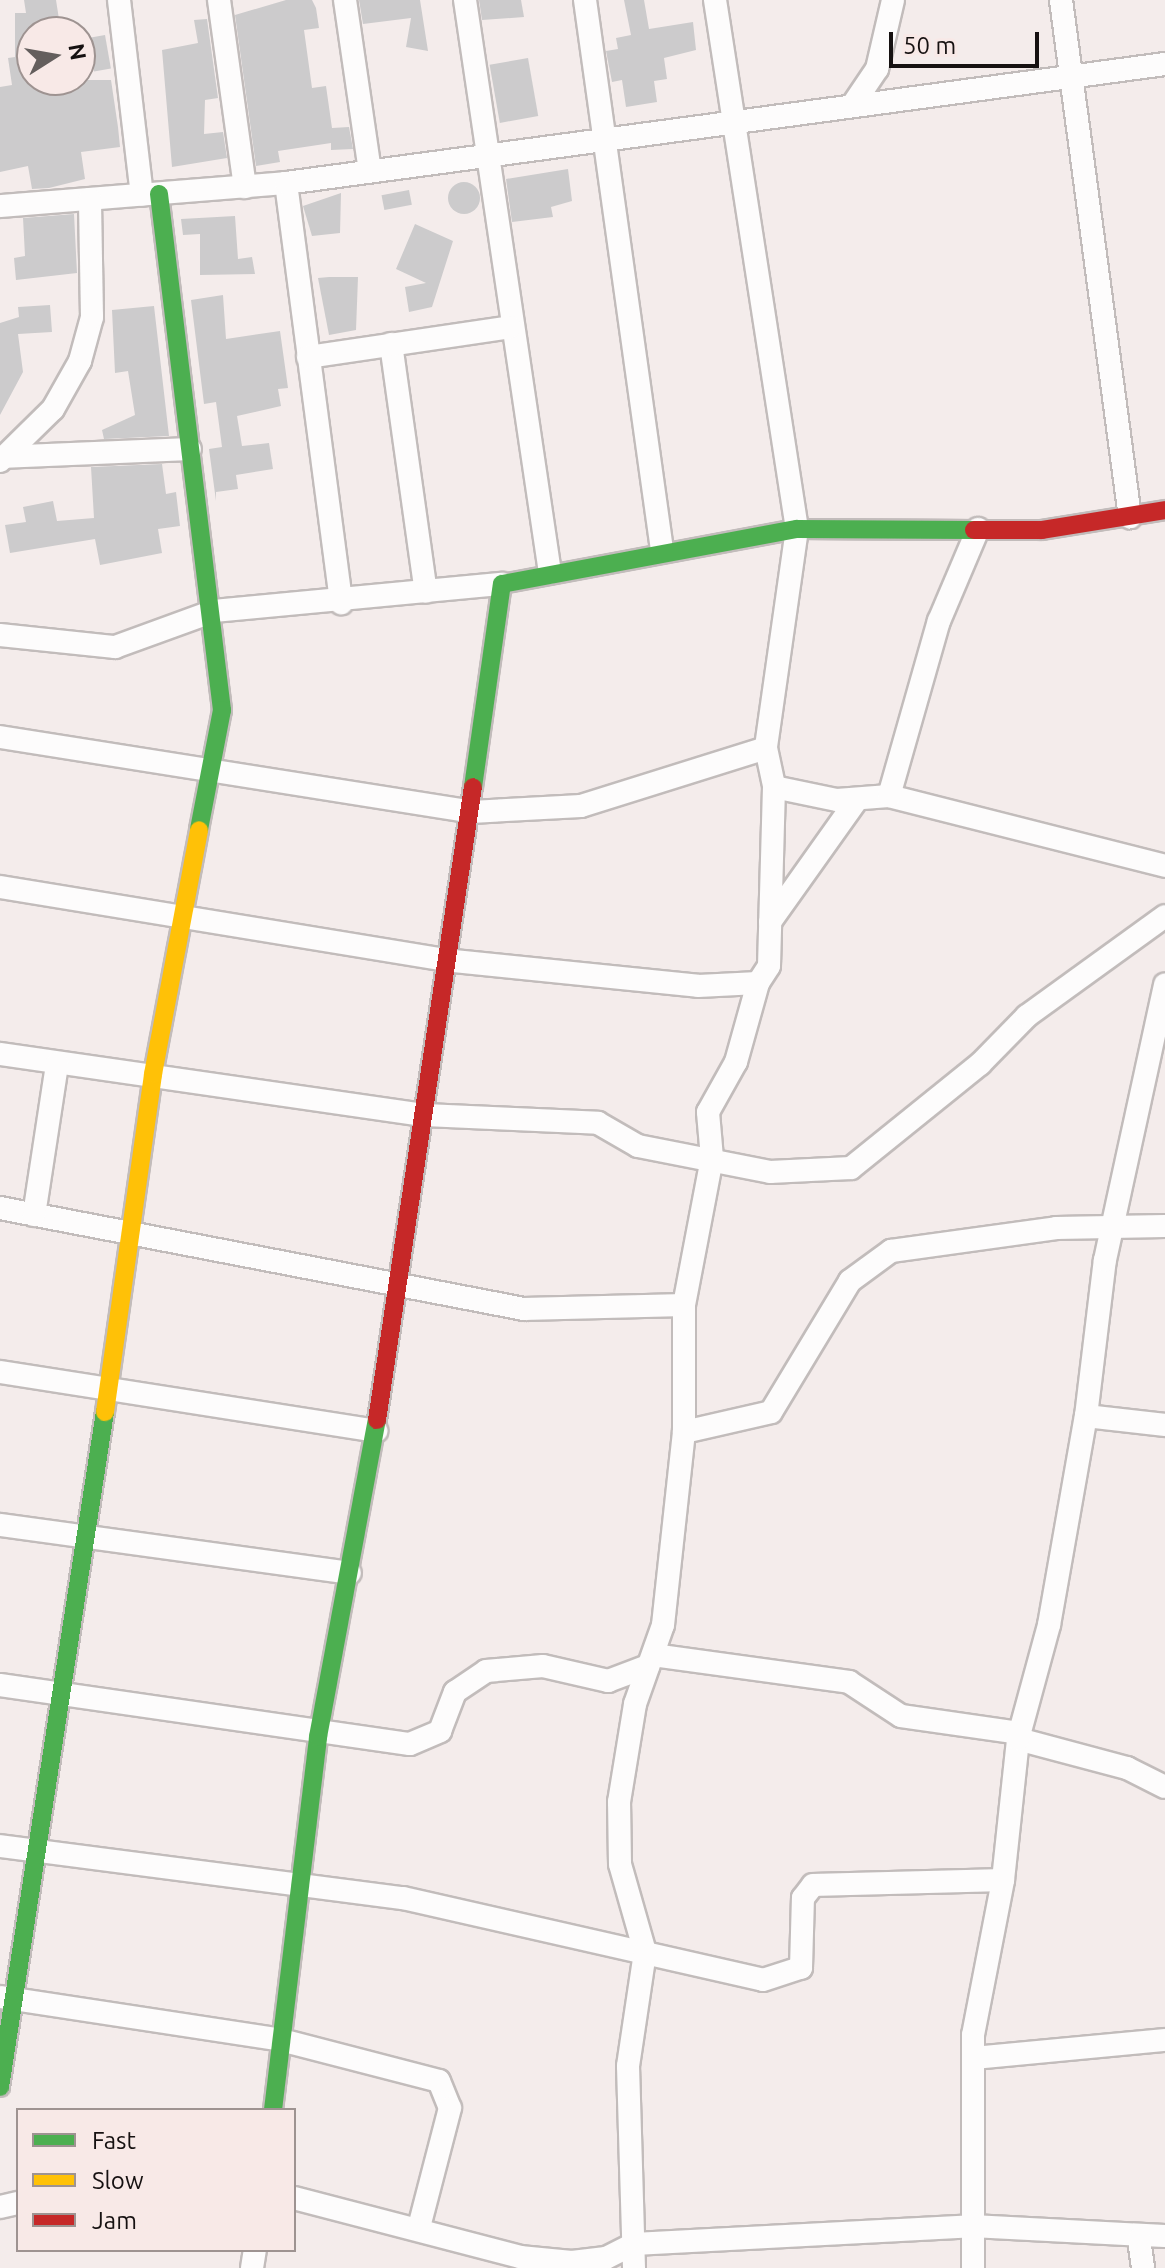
<!DOCTYPE html>
<style>
body{margin:0}
#map{position:relative;width:1165px;height:2268px;overflow:hidden;background:#f4eceb;font-family:Ubuntu,sans-serif}
div>[style]{position:absolute}
[style*='--x']{left:calc(var(--x)*1px);top:calc(var(--y)*1px);width:calc(var(--w)*1px);rotate:calc(var(--a)*1deg)}
.building>*{inset:0;background:#cccbcc;transform-origin:0 0}
.round{border-radius:50%}
.roads{filter:drop-shadow(2px 0 #c2bcbb) drop-shadow(-2px 0 #c2bcbb) drop-shadow(0 2px #c2bcbb) drop-shadow(0 -2px #c2bcbb)}
.street>*{height:22px;margin:-11px;padding:0 11px;transform-origin:11px;border-radius:11px;background:#fdfcfc}
.fast>*{height:18px;margin:-9px;padding:0 9px;transform-origin:9px;border-radius:9px;background:#4caf50}
.slow>*{height:18px;margin:-9px;padding:0 9px;transform-origin:9px;border-radius:9px;background:#ffc107}
.jam>*{height:18px;margin:-9px;padding:0 9px;transform-origin:9px;border-radius:9px;background:#c62828}
span{translate:-50% -50%;white-space:nowrap;text-align:center;line-height:1.15;-webkit-text-stroke:8px #f8e9e7;paint-order:stroke}
.legend{position:absolute;left:16px;top:2108px;width:280px;height:144px;box-sizing:border-box;background:#f8e9e7;border:2px solid #9e9391;margin:0;padding:10px 14px;list-style:none;font-size:24px;color:#161111}
.legend li{display:flex;align-items:center;gap:16px;height:40px}
.legend b{width:40px;border:2px solid #9e9391}
.north{position:absolute;left:16px;top:16px;width:80px;height:80px;box-sizing:border-box;background:#f8e9e7;border:2px solid #9e9391;border-radius:50%;rotate:79deg;font-size:22px;font-weight:700;line-height:32px;text-align:center;color:#161111}
.north::after{content:'';display:block;margin:auto;width:28px;height:36px;background:#645e5d;clip-path:polygon(50% 0,100% 100%,50% 72%,0 100%)}
.scale{position:absolute;left:889px;top:32px;width:150px;height:36px;box-sizing:border-box;border:4px solid #161111;border-top:0;padding-left:10px;font-size:24px;line-height:28px;white-space:nowrap;color:#161111;-webkit-text-stroke:6px #f8e9e7;paint-order:stroke}
</style>
<div id="map">
<div class="building">
<div style="clip-path:polygon(24px 0,56px 0,61px 32px,32px 32px,32px 80px,111px 80px,118px 127px,120px 147px,81px 152px,85px 179px,49px 188px,32px 189px,28px 166px,0 172px,0 87px,12px 85px,8px 58px,15px 57px,15px 13px,26px 13px)"></div>
<div style="clip-path:polygon(286px 0,312px 0,316px 8px,319px 28px,304px 30px,312px 88px,326px 86px,332px 128px,349px 127px,353px 149px,331px 150px,331px 143px,278px 151px,280px 162px,256px 166px,235px 15px)"></div>
<div style="clip-path:polygon(359px 0,420px 0,428px 51px,406px 47px,411px 18px,363px 24px)"></div>
<div style="clip-path:polygon(479px 0,521px 0,524px 17px,482px 20px)"></div>
<div style="clip-path:polygon(624px 0,644px 0,649px 29px,693px 22px,696px 50px,664px 58px,667px 79px,654px 81px,657px 102px,626px 107px,622px 80px,612px 82px,606px 51px,618px 49px,616px 38px,631px 35px)"></div>
<div style="clip-path:polygon(207px 19px,218px 98px,205px 100px,204px 134px,223px 132px,227px 158px,172px 167px,162px 50px,198px 43px,194px 20px)"></div>
<div style="left:105px;top:35px;width:34px;height:17px;rotate:80deg"></div>
<div style="left:528px;top:58px;width:59px;height:39px;rotate:80deg"></div>
<div style="clip-path:polygon(568px 169px,572px 201px,551px 207px,553px 217px,512px 222px,506px 179px)"></div>
<div class="round" style="left:448px;top:182px;width:32px;height:32px"></div>
<div style="left:409px;top:190px;width:15px;height:28px;rotate:79deg"></div>
<div style="clip-path:polygon(341px 193px,340px 233px,312px 236px,303px 206px)"></div>
<div style="clip-path:polygon(74px 214px,77px 273px,16px 280px,14px 258px,25px 256px,23px 218px)"></div>
<div style="clip-path:polygon(235px 216px,238px 259px,252px 257px,255px 274px,200px 275px,200px 234px,183px 235px,181px 219px)"></div>
<div style="clip-path:polygon(415px 224px,453px 241px,432px 307px,409px 312px,405px 287px,426px 283px,396px 269px)"></div>
<div style="clip-path:polygon(329px 277px,358px 277px,356px 330px,329px 335px,318px 278px)"></div>
<div style="clip-path:polygon(223px 295px,226px 339px,280px 331px,288px 388px,278px 389px,281px 406px,237px 416px,242px 446px,269px 443px,273px 469px,236px 475px,238px 489px,216px 492px,216px 501px,209px 449px,222px 447px,216px 402px,204px 404px,191px 300px)"></div>
<div style="clip-path:polygon(50px 305px,52px 332px,18px 334px,23px 372px,0 415px,0 323px,19px 317px,18px 307px)"></div>
<div style="clip-path:polygon(154px 306px,169px 436px,104px 439px,102px 430px,135px 415px,128px 371px,115px 373px,112px 310px)"></div>
<div style="clip-path:polygon(162px 464px,166px 494px,176px 492px,180px 526px,158px 529px,162px 553px,100px 565px,95px 539px,10px 553px,5px 525px,26px 522px,23px 507px,53px 501px,57px 521px,94px 518px,91px 467px)"></div>
</div>
<div class="roads">
<div class="street">
<div style="--x:119;--y:0;--w:196;--a:83.3"></div>
<div style="--x:219;--y:0;--w:189;--a:82.1"></div>
<div style="--x:345;--y:0;--w:173;--a:81.7"></div>
<div style="--x:465;--y:0;--w:579;--a:81.56"></div>
<div style="--x:585;--y:0;--w:555;--a:82.03"></div>
<div style="--x:715;--y:0;--w:535;--a:81.19"></div>
<div style="--x:797;--y:529;--w:221;--a:98.1"></div>
<div style="--x:766;--y:748;--w:40;--a:78"></div>
<div style="--x:774;--y:787;--w:64;--a:11.7"></div>
<div style="--x:837;--y:800;--w:52;--a:-4.4"></div>
<div style="--x:889;--y:796;--w:285;--a:14.2"></div>
<div style="--x:1061;--y:0;--w:522;--a:82.4"></div>
<div style="--x:852;--y:106;--w:45;--a:-56"></div>
<div style="--x:877;--y:69;--w:71;--a:-76.9"></div>
<div style="--x:286;--y:183;--w:424;--a:82.5"></div>
<div style="--x:0;--y:206;--w:287;--a:-4.6"></div>
<div style="--x:286;--y:183;--w:887;--a:-7.71"></div>
<div style="--x:391;--y:344;--w:250;--a:82"></div>
<div style="--x:308;--y:357;--w:204;--a:-8.4"></div>
<div style="--x:0;--y:457;--w:190;--a:-2.4"></div>
<div style="--x:0;--y:461;--w:74;--a:-44.5"></div>
<div style="--x:53;--y:409;--w:55;--a:-60.6"></div>
<div style="--x:80;--y:361;--w:46;--a:-74.7"></div>
<div style="--x:92;--y:317;--w:118;--a:-91"></div>
<div style="--x:0;--y:635;--w:116;--a:6"></div>
<div style="--x:115;--y:647;--w:105;--a:-20"></div>
<div style="--x:214;--y:611;--w:289;--a:-5.4"></div>
<div style="--x:0;--y:737;--w:477;--a:9"></div>
<div style="--x:471;--y:812;--w:110;--a:-3.1"></div>
<div style="--x:581;--y:806;--w:194;--a:-17.4"></div>
<div style="--x:889;--y:796;--w:182;--a:-74.1"></div>
<div style="--x:939;--y:621;--w:100;--a:-67"></div>
<div style="--x:0;--y:887;--w:450;--a:9.3"></div>
<div style="--x:444;--y:960;--w:255;--a:5.8"></div>
<div style="--x:698;--y:986;--w:60;--a:-2.9"></div>
<div style="--x:758;--y:983;--w:20;--a:-57"></div>
<div style="--x:769;--y:966;--w:179;--a:-88.4"></div>
<div style="--x:770;--y:922;--w:148;--a:-54.6"></div>
<div style="--x:0;--y:1054;--w:429;--a:8.2"></div>
<div style="--x:425;--y:1115;--w:173;--a:2.6"></div>
<div style="--x:598;--y:1123;--w:46;--a:29.9"></div>
<div style="--x:638;--y:1146;--w:135;--a:11.1"></div>
<div style="--x:770;--y:1172;--w:81;--a:-2.8"></div>
<div style="--x:851;--y:1168;--w:166;--a:-38.9"></div>
<div style="--x:980;--y:1064;--w:67;--a:-45.6"></div>
<div style="--x:1027;--y:1016;--w:170;--a:-35.9"></div>
<div style="--x:0;--y:1208;--w:534;--a:10.91"></div>
<div style="--x:524;--y:1309;--w:160;--a:-1.4"></div>
<div style="--x:34;--y:1215;--w:153;--a:-81.3"></div>
<div style="--x:0;--y:1372;--w:381;--a:8.9"></div>
<div style="--x:1086;--y:1416;--w:80;--a:6.5"></div>
<div style="--x:684;--y:1432;--w:89;--a:-12.9"></div>
<div style="--x:771;--y:1412;--w:153;--a:-58.9"></div>
<div style="--x:850;--y:1281;--w:51;--a:-36.2"></div>
<div style="--x:891;--y:1251;--w:167;--a:-7.9"></div>
<div style="--x:1056;--y:1228;--w:109;--a:-1.1"></div>
<div style="--x:0;--y:1525;--w:353;--a:7.8"></div>
<div style="--x:653;--y:1655;--w:198;--a:7.8"></div>
<div style="--x:849;--y:1682;--w:62;--a:33.2"></div>
<div style="--x:901;--y:1716;--w:119;--a:8.2"></div>
<div style="--x:0;--y:1685;--w:414;--a:8.2"></div>
<div style="--x:410;--y:1744;--w:33;--a:-23"></div>
<div style="--x:440;--y:1731;--w:42;--a:-69"></div>
<div style="--x:455;--y:1692;--w:37;--a:-34"></div>
<div style="--x:486;--y:1671;--w:57;--a:-5"></div>
<div style="--x:543;--y:1666;--w:67;--a:13"></div>
<div style="--x:608;--y:1681;--w:43;--a:-20.6"></div>
<div style="--x:1018;--y:1739;--w:113;--a:14.9"></div>
<div style="--x:1127;--y:1768;--w:42;--a:26.6"></div>
<div style="--x:0;--y:1846;--w:406;--a:7.4"></div>
<div style="--x:403;--y:1898;--w:369;--a:12.8"></div>
<div style="--x:763;--y:1980;--w:40;--a:-18"></div>
<div style="--x:801;--y:1968;--w:70;--a:-88.4"></div>
<div style="--x:803;--y:1898;--w:16;--a:-52"></div>
<div style="--x:813;--y:1885;--w:190;--a:-1.5"></div>
<div style="--x:1;--y:1997;--w:283;--a:8.7"></div>
<div style="--x:281;--y:2040;--w:163;--a:14.5"></div>
<div style="--x:439;--y:2081;--w:29;--a:68"></div>
<div style="--x:450;--y:2108;--w:123;--a:104.6"></div>
<div style="--x:974;--y:2058;--w:192;--a:-5.4"></div>
<div style="--x:294;--y:2198;--w:234;--a:14.6"></div>
<div style="--x:520;--y:2257;--w:52;--a:5.5"></div>
<div style="--x:572;--y:2262;--w:34;--a:-7"></div>
<div style="--x:606;--y:2258;--w:31;--a:-27"></div>
<div style="--x:634;--y:2244;--w:338;--a:-3"></div>
<div style="--x:972;--y:2226;--w:193;--a:3"></div>
<div style="--x:0;--y:2207;--w:18;--a:-13"></div>
<div style="--x:1139;--y:2239;--w:29;--a:82"></div>
<div style="--x:252;--y:2268;--w:18;--a:-81"></div>
<div style="--x:634;--y:2268;--w:202;--a:-91.7"></div>
<div style="--x:628;--y:2066;--w:115;--a:-81.5"></div>
<div style="--x:645;--y:1952;--w:91;--a:-105.9"></div>
<div style="--x:620;--y:1864;--w:62;--a:-90.9"></div>
<div style="--x:619;--y:1802;--w:99;--a:-80.7"></div>
<div style="--x:635;--y:1704;--w:84;--a:-70.5"></div>
<div style="--x:663;--y:1625;--w:194;--a:-83.8"></div>
<div style="--x:684;--y:1432;--w:127;--a:-90"></div>
<div style="--x:684;--y:1305;--w:150;--a:-79.2"></div>
<div style="--x:712;--y:1158;--w:46;--a:-95"></div>
<div style="--x:708;--y:1112;--w:57;--a:-60.8"></div>
<div style="--x:736;--y:1062;--w:82;--a:-74.4"></div>
<div style="--x:973;--y:2268;--w:233;--a:-90"></div>
<div style="--x:973;--y:2035;--w:158;--a:-79"></div>
<div style="--x:1003;--y:1880;--w:142;--a:-83.9"></div>
<div style="--x:1018;--y:1739;--w:118;--a:-74.8"></div>
<div style="--x:1049;--y:1625;--w:212;--a:-80"></div>
<div style="--x:1086;--y:1416;--w:157;--a:-83.1"></div>
<div style="--x:1105;--y:1260;--w:282;--a:-77.7"></div>
</div>
<div class="fast">
<div style="--x:159;--y:194;--w:520;--a:83.04"></div>
<div style="--x:222;--y:710;--w:122;--a:100.9"></div>
<div style="--x:473;--y:787;--w:205;--a:-81.9"></div>
<div style="--x:502;--y:584;--w:300;--a:-10.6"></div>
<div style="--x:797;--y:529;--w:177;--a:0.3"></div>
<div style="--x:0;--y:2087;--w:683;--a:-81.16"></div>
<div style="--x:273;--y:2110;--w:376;--a:-83.1"></div>
<div style="--x:318;--y:1737;--w:322;--a:-79.5"></div>
</div>
<div class="slow">
<div style="--x:105;--y:1412;--w:341;--a:-81.9"></div>
<div style="--x:153;--y:1074;--w:248;--a:-79.3"></div>
</div>
<div class="jam">
<div style="--x:974;--y:530;--w:68;--a:0"></div>
<div style="--x:1042;--y:530;--w:125;--a:-9.2"></div>
<div style="--x:377;--y:1420;--w:640;--a:-81.38"></div>
</div>
</div>
<ul class="legend">
<li><b style="height:10px;background:#4caf50"></b>Fast</li>
<li><b style="height:10px;background:#ffc107"></b>Slow</li>
<li><b style="height:10px;background:#c62828"></b>Jam</li>
</ul>
<div class="north">N</div>
<div class="scale">50 m</div>
</div>
